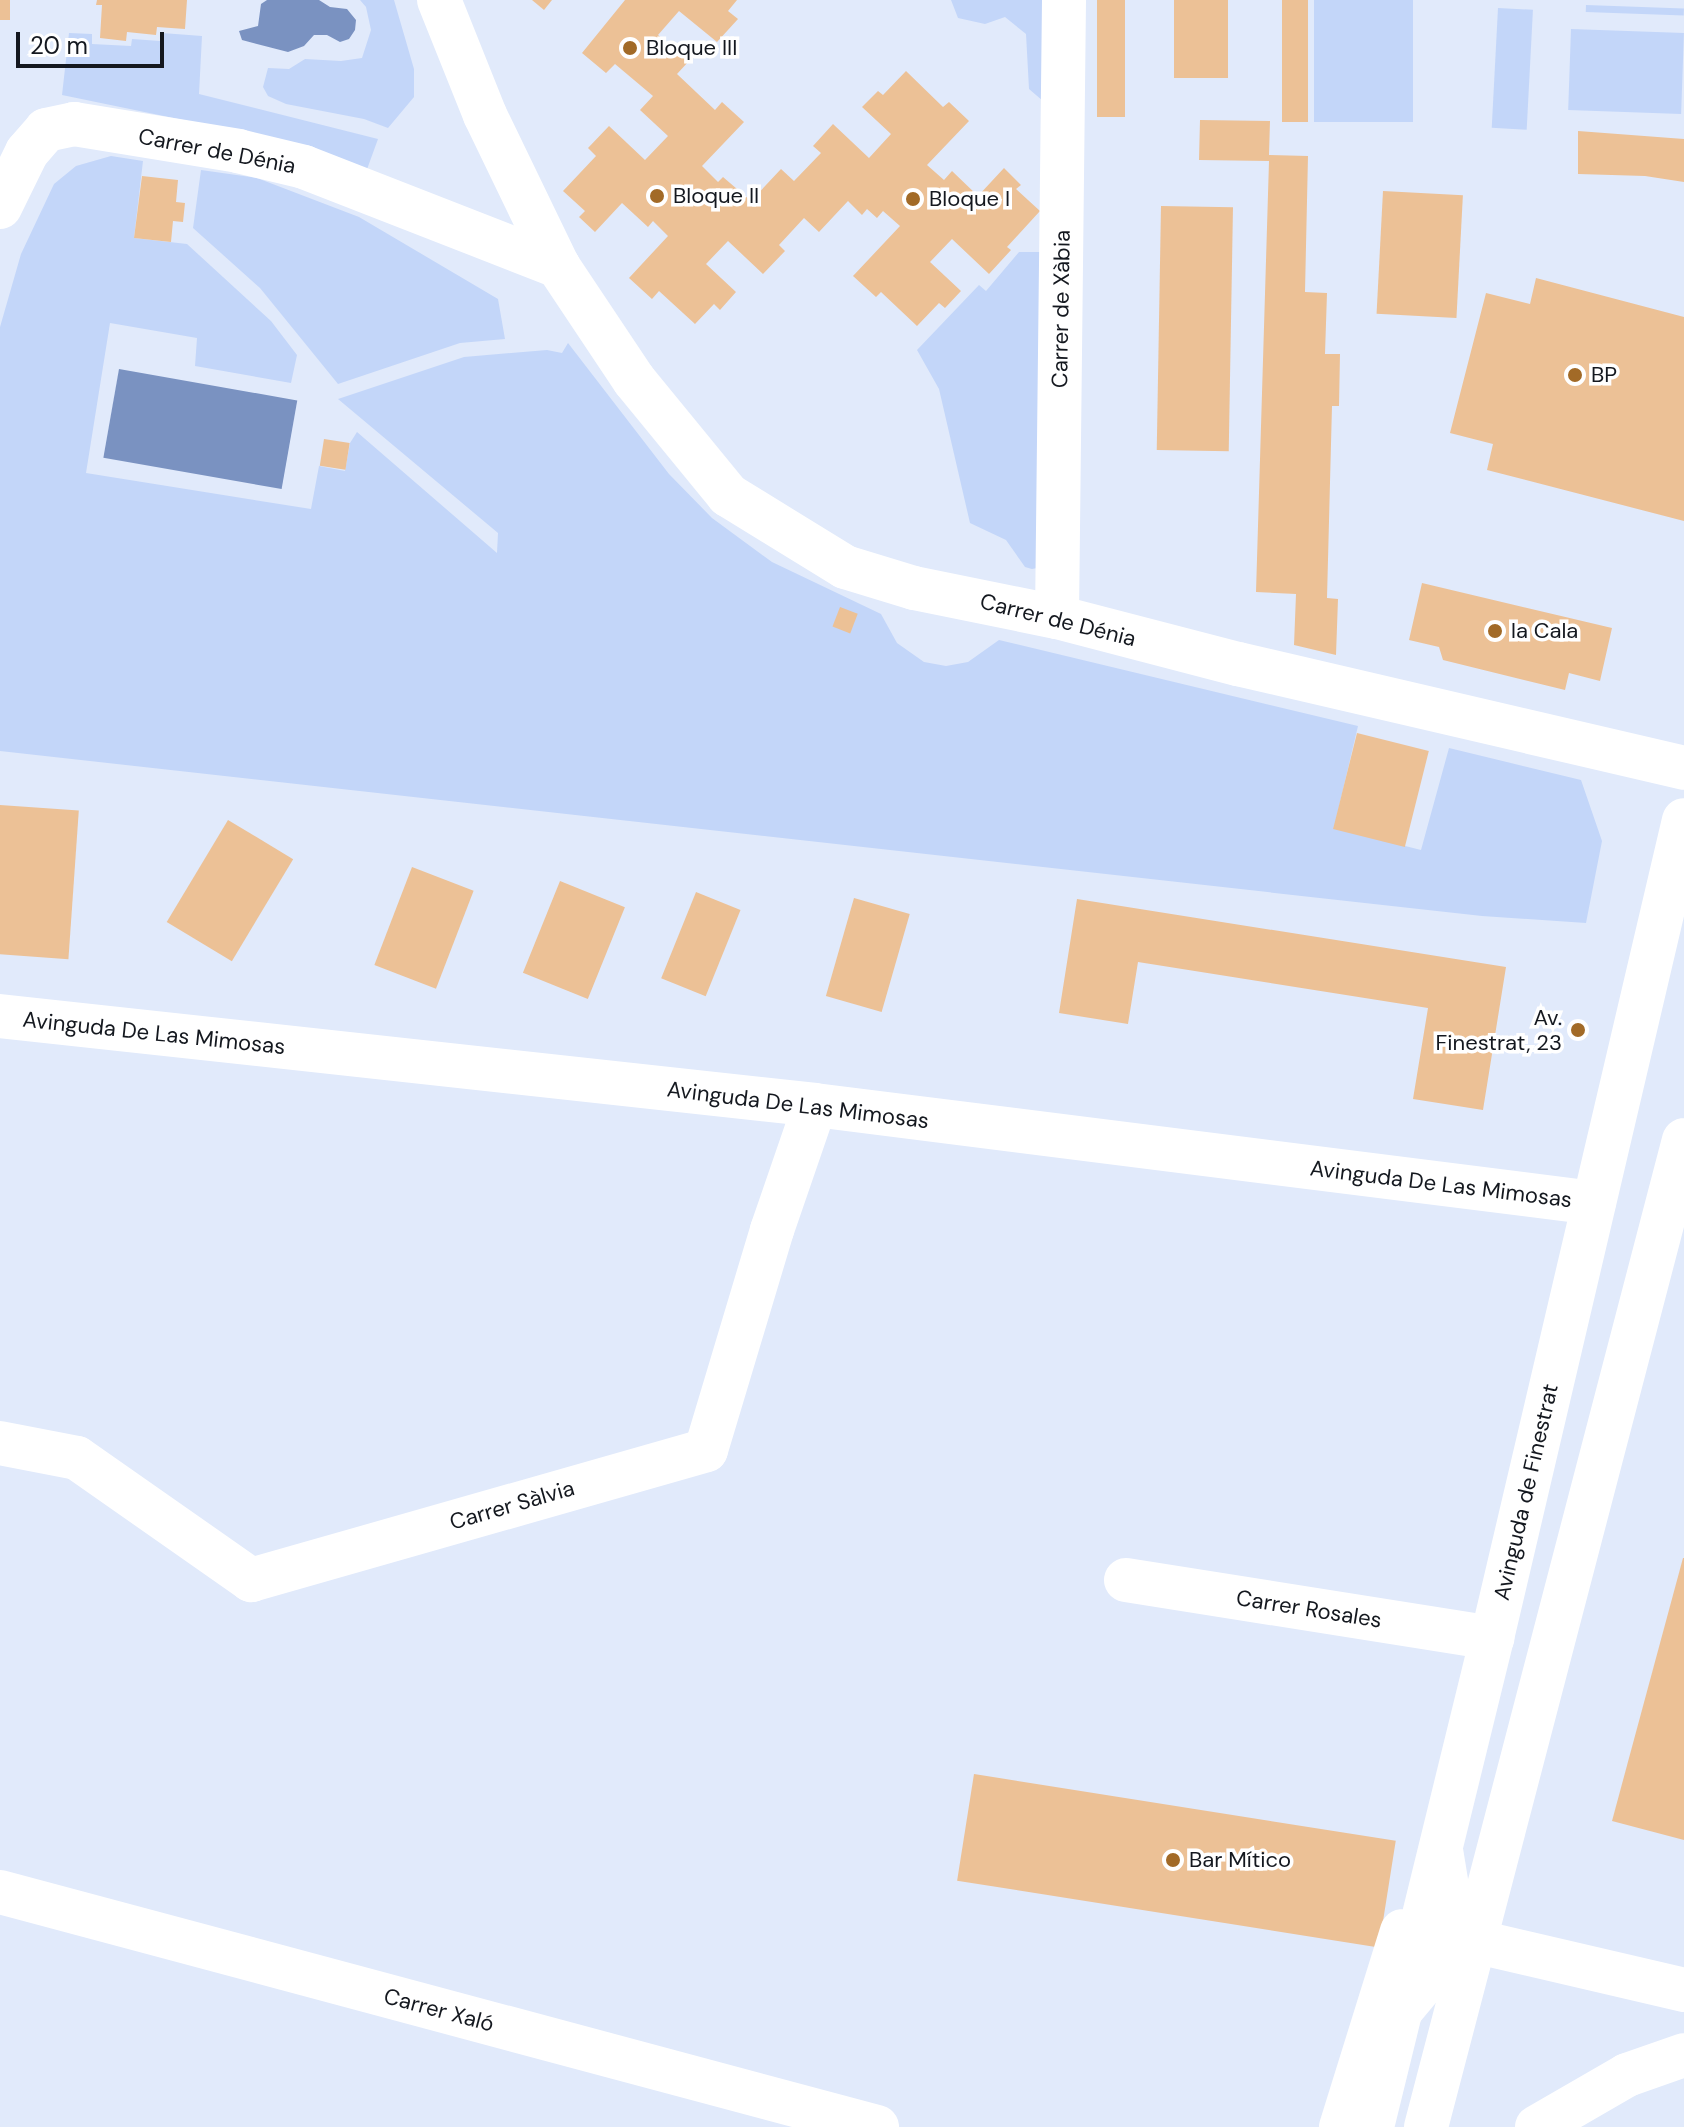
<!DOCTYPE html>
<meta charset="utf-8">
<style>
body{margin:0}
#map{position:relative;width:1684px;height:2127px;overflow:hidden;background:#e1eafb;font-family:"DM Sans",sans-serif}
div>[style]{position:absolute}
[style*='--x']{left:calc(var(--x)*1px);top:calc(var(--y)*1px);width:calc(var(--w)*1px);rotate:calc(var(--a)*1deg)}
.green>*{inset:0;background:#c3d6f9;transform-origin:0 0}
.water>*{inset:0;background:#7a92c1;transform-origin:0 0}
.building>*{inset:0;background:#ecc196;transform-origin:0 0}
.street>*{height:44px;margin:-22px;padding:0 22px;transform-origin:22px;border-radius:22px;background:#fff}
.secondary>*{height:44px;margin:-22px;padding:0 22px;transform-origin:22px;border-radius:22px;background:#fff}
.dots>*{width:22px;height:22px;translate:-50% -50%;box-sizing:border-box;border:4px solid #fff;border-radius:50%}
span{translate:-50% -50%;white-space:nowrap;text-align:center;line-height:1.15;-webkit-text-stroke:7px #fff;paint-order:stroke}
.poi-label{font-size:22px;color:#14181f}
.left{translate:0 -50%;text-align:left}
.right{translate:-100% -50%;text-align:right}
.street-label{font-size:22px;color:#14181f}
.scale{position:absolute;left:16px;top:32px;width:148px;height:36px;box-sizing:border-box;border:4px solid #14181f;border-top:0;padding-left:10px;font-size:24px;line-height:28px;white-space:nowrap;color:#14181f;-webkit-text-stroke:6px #fff;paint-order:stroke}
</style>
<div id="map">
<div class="green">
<div style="clip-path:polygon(360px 0,394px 0,414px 69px,414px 97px,388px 128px,364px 119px,286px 104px,268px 96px,263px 87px,268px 68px,289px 69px,305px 59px,341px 61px,362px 58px,371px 30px,366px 7px)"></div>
<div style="clip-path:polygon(951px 0,1043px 0,1043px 101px,1029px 89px,1026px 34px,1005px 17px,985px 24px,958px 18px)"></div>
<div style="left:1314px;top:0;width:99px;height:122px"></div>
<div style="left:1586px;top:5px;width:98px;height:7px;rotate:2deg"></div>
<div style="left:1498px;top:8px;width:35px;height:120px;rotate:3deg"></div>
<div style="left:1571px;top:29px;width:113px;height:81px;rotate:2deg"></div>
<div style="clip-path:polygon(69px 33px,92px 34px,92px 44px,131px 46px,132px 39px,160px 41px,162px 33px,202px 36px,199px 94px,378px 139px,366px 172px,256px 135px,62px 95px)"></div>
<div style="clip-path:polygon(111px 156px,143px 161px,134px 238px,187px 244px,271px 321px,297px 355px,291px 383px,195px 366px,197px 338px,110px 323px,86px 473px,311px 509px,319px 466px,345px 471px,350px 443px,357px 432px,497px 553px,498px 533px,338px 399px,464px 357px,547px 350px,562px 353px,568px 343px,669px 474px,712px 518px,772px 562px,881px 614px,897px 643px,924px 662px,946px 666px,968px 662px,999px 640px,1358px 726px,1334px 828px,1421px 850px,1449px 748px,1581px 780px,1602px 841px,1586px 923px,1482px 916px,0 751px,0 327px,21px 254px,54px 184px,76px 166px)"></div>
<div style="clip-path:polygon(201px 170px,257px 178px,359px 217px,498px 299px,505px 339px,460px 343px,338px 384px,260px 288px,193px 228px)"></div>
<div style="clip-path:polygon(1019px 252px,1042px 252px,1037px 568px,1032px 569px,1025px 567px,1006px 540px,970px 523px,939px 389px,917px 350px,979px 285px,986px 291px)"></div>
</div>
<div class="water">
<div style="clip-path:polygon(267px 0,319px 0,330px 7px,347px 9px,356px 20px,355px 30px,349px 39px,340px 42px,327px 35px,314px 35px,304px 46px,288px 52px,242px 40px,239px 31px,258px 26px,261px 4px)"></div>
<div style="left:119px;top:369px;width:181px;height:90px;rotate:10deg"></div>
</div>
<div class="building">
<div style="left:0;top:0;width:10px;height:20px"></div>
<div style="clip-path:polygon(97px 0,187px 0,185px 29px,157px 27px,156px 35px,127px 32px,126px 41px,100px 38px,102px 5px,96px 5px)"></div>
<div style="clip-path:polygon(532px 0,552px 0,544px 10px)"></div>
<div style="clip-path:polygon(625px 0,737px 0,728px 11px,738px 19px,717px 42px,679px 11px,658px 35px,689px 61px,677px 74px,715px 110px,722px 102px,744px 122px,702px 166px,718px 182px,723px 177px,751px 201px,781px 169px,794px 181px,821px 153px,813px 146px,833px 124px,869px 158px,891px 134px,862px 107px,878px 91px,883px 95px,906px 71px,943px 107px,949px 102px,969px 121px,927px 165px,944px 180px,952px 171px,978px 196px,1004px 168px,1021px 185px,1016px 189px,1040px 211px,1007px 247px,1011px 250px,989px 274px,952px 239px,930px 262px,961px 291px,945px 308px,939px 303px,917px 326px,881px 292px,876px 297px,853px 276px,900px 226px,883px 211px,877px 218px,867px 209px,862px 215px,848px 201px,819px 232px,804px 218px,779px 245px,785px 251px,763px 274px,728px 241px,706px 264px,736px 292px,720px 310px,714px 304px,695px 324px,659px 291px,652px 299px,629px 278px,668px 236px,653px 221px,648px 227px,622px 203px,595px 232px,579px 217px,585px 211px,563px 191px,596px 156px,588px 148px,609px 126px,645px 160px,668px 136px,640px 110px,653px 96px,615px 64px,606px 73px,582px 53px)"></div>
<div style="left:1097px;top:0;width:28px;height:117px"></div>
<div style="left:1174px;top:0;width:54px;height:78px"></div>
<div style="left:1282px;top:0;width:26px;height:122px"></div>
<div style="clip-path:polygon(1200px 120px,1270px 121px,1269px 155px,1308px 156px,1305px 292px,1327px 293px,1325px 354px,1340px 354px,1339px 406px,1332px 406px,1327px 598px,1338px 599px,1336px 655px,1294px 645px,1296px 594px,1256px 592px,1269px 161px,1199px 160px)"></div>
<div style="clip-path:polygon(1578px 131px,1684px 139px,1684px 182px,1645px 176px,1578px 174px)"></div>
<div style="clip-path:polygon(142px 176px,178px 180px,176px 202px,185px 203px,183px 222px,173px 221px,171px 242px,134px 238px)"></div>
<div style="left:1383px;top:191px;width:80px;height:123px;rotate:3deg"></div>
<div style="left:1161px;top:206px;width:72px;height:244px;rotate:1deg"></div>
<div style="clip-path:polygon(1536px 278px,1684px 317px,1684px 521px,1487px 470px,1493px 444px,1450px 433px,1486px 293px,1530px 304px)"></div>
<div style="left:324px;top:439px;width:26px;height:27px;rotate:9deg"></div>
<div style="clip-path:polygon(1422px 583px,1612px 628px,1600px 681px,1569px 673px,1565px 690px,1443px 660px,1439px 647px,1409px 640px)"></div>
<div style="left:840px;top:607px;width:19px;height:21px;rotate:21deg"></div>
<div style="left:1357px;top:733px;width:74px;height:99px;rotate:14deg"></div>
<div style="left:0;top:805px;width:79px;height:149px;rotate:4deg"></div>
<div style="left:228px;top:820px;width:76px;height:119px;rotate:31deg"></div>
<div style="left:412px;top:867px;width:66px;height:105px;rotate:21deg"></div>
<div style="left:560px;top:881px;width:70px;height:99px;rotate:22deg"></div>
<div style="left:696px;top:892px;width:48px;height:93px;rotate:22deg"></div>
<div style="left:854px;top:898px;width:58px;height:102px;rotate:16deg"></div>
<div style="clip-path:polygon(1077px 899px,1506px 967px,1483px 1110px,1413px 1099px,1428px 1008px,1138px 962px,1128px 1024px,1059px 1013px)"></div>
<div style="clip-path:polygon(1683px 1558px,1684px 1558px,1684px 1840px,1612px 1821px)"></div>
<div style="left:974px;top:1774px;width:427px;height:108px;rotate:9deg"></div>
</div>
<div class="street">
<div style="--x:439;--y:0;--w:124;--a:68.2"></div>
<div style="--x:485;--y:115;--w:168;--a:64.2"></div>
<div style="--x:558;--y:266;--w:137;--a:56.3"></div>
<div style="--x:634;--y:380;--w:149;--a:50.7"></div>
<div style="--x:728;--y:495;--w:137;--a:31.6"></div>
<div style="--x:845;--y:567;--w:72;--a:16.9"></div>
<div style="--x:914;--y:588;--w:146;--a:11.5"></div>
<div style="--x:1057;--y:617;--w:187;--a:14.6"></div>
<div style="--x:1238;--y:664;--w:458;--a:13.1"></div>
<div style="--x:0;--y:207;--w:61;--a:-63.9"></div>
<div style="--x:27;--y:152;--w:29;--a:-49"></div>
<div style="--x:46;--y:130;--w:29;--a:-12"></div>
<div style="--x:74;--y:124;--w:166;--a:9.3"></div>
<div style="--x:238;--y:151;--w:68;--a:13.6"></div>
<div style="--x:304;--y:167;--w:273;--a:21.3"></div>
<div style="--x:1057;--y:617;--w:617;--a:-89.35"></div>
<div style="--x:0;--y:1016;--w:820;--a:6.23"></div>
<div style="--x:815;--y:1105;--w:785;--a:7.17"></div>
<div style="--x:0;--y:1443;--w:78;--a:11"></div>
<div style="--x:77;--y:1458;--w:213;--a:35"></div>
<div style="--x:251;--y:1580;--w:473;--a:-15.9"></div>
<div style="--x:706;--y:1450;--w:230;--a:-73.3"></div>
<div style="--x:772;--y:1230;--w:132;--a:-71"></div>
<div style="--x:1126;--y:1580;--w:371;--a:9"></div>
<div style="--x:1441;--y:1850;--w:74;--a:80.7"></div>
<div style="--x:1453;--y:1923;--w:28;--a:41"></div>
<div style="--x:1474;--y:1941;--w:216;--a:13.1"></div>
<div style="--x:0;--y:1892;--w:908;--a:15"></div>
<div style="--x:1402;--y:2009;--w:81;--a:-50"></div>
<div style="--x:1454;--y:1947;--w:21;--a:-17"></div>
<div style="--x:1341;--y:2127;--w:205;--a:-72.7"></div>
<div style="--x:1537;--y:2127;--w:104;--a:-30"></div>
<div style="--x:1627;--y:2075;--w:60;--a:-19.3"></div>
</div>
<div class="secondary">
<div style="--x:1372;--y:2127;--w:504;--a:-76.21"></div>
<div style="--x:1492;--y:1638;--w:840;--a:-76.79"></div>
<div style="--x:1426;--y:2127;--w:1020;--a:-75.35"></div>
</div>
<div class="dots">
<div style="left:630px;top:48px;background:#a26a27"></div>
<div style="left:657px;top:196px;background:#a26a27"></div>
<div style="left:913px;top:199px;background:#a26a27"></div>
<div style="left:1575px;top:375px;background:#a26a27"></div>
<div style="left:1495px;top:631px;background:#a26a27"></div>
<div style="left:1578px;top:1030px;background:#a26a27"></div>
<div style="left:1173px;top:1860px;background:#a26a27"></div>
</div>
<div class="poi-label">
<span class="left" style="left:646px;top:48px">Bloque III</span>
<span class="left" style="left:673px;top:196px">Bloque II</span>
<span class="left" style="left:929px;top:199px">Bloque I</span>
<span class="left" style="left:1591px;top:375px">BP</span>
<span class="left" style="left:1511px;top:631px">la Cala</span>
<span class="right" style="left:1562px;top:1030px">Av.<br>Finestrat, 23</span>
<span class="left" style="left:1189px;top:1860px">Bar Mítico</span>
</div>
<div class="street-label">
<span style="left:217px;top:151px;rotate:11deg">Carrer de Dénia</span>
<span style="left:1061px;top:309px;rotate:-89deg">Carrer de Xàbia</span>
<span style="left:1058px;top:620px;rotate:14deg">Carrer de Dénia</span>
<span style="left:154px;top:1033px;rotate:6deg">Avinguda De Las Mimosas</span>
<span style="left:798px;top:1105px;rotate:7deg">Avinguda De Las Mimosas</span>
<span style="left:1441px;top:1184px;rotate:7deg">Avinguda De Las Mimosas</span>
<span style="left:1526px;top:1492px;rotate:-77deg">Avinguda de Finestrat</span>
<span style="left:512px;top:1505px;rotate:-16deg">Carrer Sàlvia</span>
<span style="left:1309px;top:1609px;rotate:9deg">Carrer Rosales</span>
<span style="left:439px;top:2010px;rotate:15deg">Carrer Xaló</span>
</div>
<div class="scale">20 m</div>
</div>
